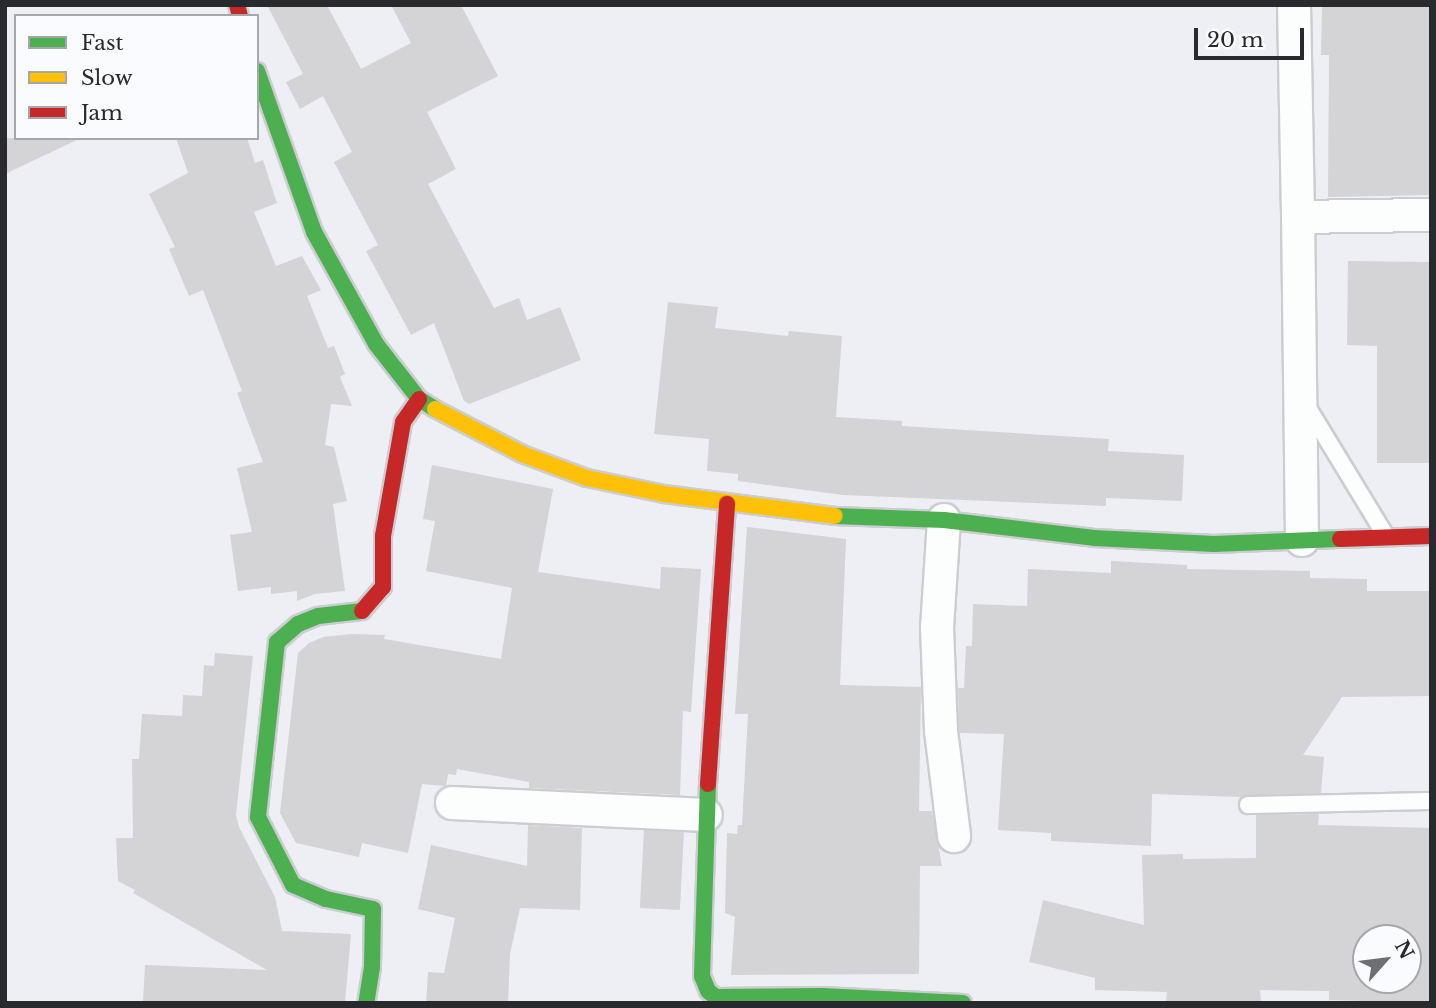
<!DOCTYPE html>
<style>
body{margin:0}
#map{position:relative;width:1436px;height:1008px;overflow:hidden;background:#edeff4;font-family:"Libre Baskerville",serif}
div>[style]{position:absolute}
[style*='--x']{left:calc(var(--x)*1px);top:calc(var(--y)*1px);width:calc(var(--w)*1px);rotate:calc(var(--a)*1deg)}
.building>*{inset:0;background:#d4d3d5;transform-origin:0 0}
.roads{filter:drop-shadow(2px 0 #cccdd1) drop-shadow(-2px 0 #cccdd1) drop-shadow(0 2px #cccdd1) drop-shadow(0 -2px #cccdd1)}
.lane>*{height:16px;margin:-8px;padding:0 8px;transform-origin:8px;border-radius:8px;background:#fcfdfd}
.street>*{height:32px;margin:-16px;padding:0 16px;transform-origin:16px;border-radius:16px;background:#fcfdfd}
.fast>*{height:16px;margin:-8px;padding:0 8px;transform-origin:8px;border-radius:8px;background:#4caf50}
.slow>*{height:16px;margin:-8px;padding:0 8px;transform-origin:8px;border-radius:8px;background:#ffc107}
.jam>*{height:16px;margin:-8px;padding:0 8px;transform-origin:8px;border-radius:8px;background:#c62828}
span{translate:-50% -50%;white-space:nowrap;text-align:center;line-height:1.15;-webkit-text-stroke:5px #fafbff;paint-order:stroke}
.frame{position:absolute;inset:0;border:7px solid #282a2d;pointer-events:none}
.legend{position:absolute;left:14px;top:14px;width:245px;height:126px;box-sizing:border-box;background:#fafbff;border:2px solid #a6a7ab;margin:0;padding:9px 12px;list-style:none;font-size:21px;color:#282a2d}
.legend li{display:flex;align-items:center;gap:14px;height:35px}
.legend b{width:35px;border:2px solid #a6a7ab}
.north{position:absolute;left:1352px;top:924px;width:70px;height:70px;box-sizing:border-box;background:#fafbff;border:2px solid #a6a7ab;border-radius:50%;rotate:62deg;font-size:19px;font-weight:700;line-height:28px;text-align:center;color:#282a2d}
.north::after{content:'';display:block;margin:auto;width:24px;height:32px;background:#6d6f73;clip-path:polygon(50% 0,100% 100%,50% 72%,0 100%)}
.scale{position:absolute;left:1194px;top:28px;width:110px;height:32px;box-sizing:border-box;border:4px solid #282a2d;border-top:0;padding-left:9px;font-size:21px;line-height:24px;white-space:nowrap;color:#282a2d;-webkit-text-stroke:5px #fafbff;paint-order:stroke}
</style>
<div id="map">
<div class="building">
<div style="clip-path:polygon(267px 5px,327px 5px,361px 69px,411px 43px,391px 5px,461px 5px,498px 76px,427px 112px,456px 169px,428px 184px,494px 308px,519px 298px,527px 320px,560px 307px,581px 360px,469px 404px,464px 401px,434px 323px,411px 335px,366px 251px,378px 245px,334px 162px,352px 152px,323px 96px,300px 109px,286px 82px,303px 74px)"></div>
<div style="clip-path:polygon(1322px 5px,1431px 5px,1431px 195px,1328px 197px,1329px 55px,1321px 55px)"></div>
<div style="clip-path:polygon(5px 138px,81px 138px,5px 174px)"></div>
<div style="clip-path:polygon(176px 138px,247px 138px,255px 163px,263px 160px,277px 203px,254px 212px,276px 266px,302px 256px,321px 290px,307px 296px,328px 348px,334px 346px,345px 374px,340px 377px,352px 406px,331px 404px,325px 445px,334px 447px,347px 501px,333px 504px,345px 591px,315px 594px,297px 601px,297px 591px,271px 594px,271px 587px,238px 591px,230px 535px,252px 532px,237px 468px,263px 462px,237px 393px,242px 391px,203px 290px,189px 296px,169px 249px,175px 247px,149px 194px,188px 173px)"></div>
<div style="clip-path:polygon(1348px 261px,1431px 262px,1431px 463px,1377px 463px,1377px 346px,1347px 345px)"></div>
<div style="clip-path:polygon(668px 302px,718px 307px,715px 328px,788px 336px,789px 331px,842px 336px,836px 417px,902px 421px,902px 426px,1109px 439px,1108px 451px,1184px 455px,1182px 501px,1106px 498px,1106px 506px,843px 495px,738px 481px,738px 474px,707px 471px,709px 439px,654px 434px)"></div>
<div style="clip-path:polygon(432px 465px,553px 489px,538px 572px,660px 589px,661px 567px,701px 569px,691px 712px,683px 711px,680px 795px,529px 788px,529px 782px,457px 769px,456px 775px,448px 774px,446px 786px,422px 784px,408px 853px,362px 843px,359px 857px,296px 843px,280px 813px,298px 653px,309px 643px,323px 637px,352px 634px,385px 635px,384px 639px,501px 659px,512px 588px,426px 571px,435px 521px,423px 519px)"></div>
<div style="clip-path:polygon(747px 527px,846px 539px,840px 685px,921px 687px,919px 811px,932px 811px,942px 866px,920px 866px,919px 974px,731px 975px,735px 917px,725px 913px,727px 833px,737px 834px,738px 825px,742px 825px,748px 714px,735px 714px)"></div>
<div style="clip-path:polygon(1111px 561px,1187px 565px,1187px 569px,1310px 571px,1310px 578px,1367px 579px,1367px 591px,1431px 591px,1431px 696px,1342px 697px,1303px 755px,1324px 757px,1321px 793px,1241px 797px,1152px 794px,1151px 846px,1051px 841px,1051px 833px,998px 830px,1004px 734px,960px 733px,959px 730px,958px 688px,964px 688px,966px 646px,972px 646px,973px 604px,1027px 606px,1028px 569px,1111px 573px)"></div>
<div style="clip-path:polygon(215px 653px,253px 656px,236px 815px,239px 827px,275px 897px,282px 931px,351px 934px,345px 1003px,143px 1003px,145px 965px,267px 970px,133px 893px,135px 890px,118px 881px,116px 838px,133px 838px,132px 759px,139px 759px,142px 714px,182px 716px,183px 695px,202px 696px,204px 665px,214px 666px)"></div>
<div style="clip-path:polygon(evenodd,1319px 814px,1318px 825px,1431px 828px,1431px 1003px,1329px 1000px,1329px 991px,1260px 990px,1261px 1001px,1166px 1002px,1167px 992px,1095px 990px,1095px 978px,1029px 962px,1043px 900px,1144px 925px,1142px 855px,1183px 854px,1183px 859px,1256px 858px,1256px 815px,1319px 814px,1366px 938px,1408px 938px,1408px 980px,1366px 980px,1366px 938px)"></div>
<div style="clip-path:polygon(528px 825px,582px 828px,580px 910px,520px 908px,510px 954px,508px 1003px,426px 1003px,428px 972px,444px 973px,455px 918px,418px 909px,431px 845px,527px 866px)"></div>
<div style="left:644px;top:830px;width:40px;height:78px;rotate:3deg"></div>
</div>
<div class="roads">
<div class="lane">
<div style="--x:1305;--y:403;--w:156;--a:58.7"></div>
<div style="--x:1248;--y:805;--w:183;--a:-1.3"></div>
</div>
<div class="street">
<div style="--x:1294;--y:5;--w:212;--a:88.9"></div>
<div style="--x:944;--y:520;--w:107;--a:93.7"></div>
<div style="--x:937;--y:627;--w:104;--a:87.8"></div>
<div style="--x:941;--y:731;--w:106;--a:82.9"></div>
<div style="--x:1302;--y:540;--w:323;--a:-90.7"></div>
<div style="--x:1298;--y:217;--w:133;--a:-0.9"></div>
<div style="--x:452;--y:803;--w:254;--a:2.7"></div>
</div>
<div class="fast">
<div style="--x:257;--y:71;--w:171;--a:70.5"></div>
<div style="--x:314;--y:232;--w:128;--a:61"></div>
<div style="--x:376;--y:344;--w:70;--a:52"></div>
<div style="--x:419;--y:399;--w:19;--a:32"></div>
<div style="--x:835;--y:516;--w:109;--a:2.1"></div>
<div style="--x:944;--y:520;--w:151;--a:6.8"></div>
<div style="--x:1094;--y:538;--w:120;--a:2.9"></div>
<div style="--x:1214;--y:544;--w:126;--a:-2.3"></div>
<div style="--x:362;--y:611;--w:44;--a:173.5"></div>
<div style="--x:318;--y:616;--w:22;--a:158"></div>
<div style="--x:298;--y:624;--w:28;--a:139"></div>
<div style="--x:277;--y:642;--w:176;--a:96.2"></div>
<div style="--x:258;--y:817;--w:76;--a:62.8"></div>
<div style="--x:293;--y:885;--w:36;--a:23"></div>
<div style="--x:326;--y:899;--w:48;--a:12"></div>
<div style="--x:373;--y:909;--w:58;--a:91"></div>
<div style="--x:372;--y:967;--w:36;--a:99"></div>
<div style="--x:708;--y:784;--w:192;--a:91.8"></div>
<div style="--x:702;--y:976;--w:16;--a:68"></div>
<div style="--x:708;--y:991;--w:10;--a:37"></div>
<div style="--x:716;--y:997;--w:106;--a:-0.5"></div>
<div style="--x:822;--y:996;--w:141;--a:2.8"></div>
</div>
<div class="slow">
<div style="--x:435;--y:409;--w:98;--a:27.3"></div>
<div style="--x:522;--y:454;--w:69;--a:20.3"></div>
<div style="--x:587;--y:478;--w:79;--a:11.7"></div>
<div style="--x:664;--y:494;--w:172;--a:7.3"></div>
</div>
<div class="jam">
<div style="--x:237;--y:5;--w:11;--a:75"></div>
<div style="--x:1340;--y:539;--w:91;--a:-1.9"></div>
<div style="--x:362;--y:611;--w:32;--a:-49"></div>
<div style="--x:383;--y:587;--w:51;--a:-90"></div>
<div style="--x:383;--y:536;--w:116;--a:-80"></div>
<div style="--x:403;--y:422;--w:28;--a:-55"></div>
<div style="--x:708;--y:784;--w:281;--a:-86.1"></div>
</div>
</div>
<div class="frame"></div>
<ul class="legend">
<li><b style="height:9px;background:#4caf50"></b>Fast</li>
<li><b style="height:9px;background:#ffc107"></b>Slow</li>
<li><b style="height:9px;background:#c62828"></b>Jam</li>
</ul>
<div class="north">N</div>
<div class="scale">20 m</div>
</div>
